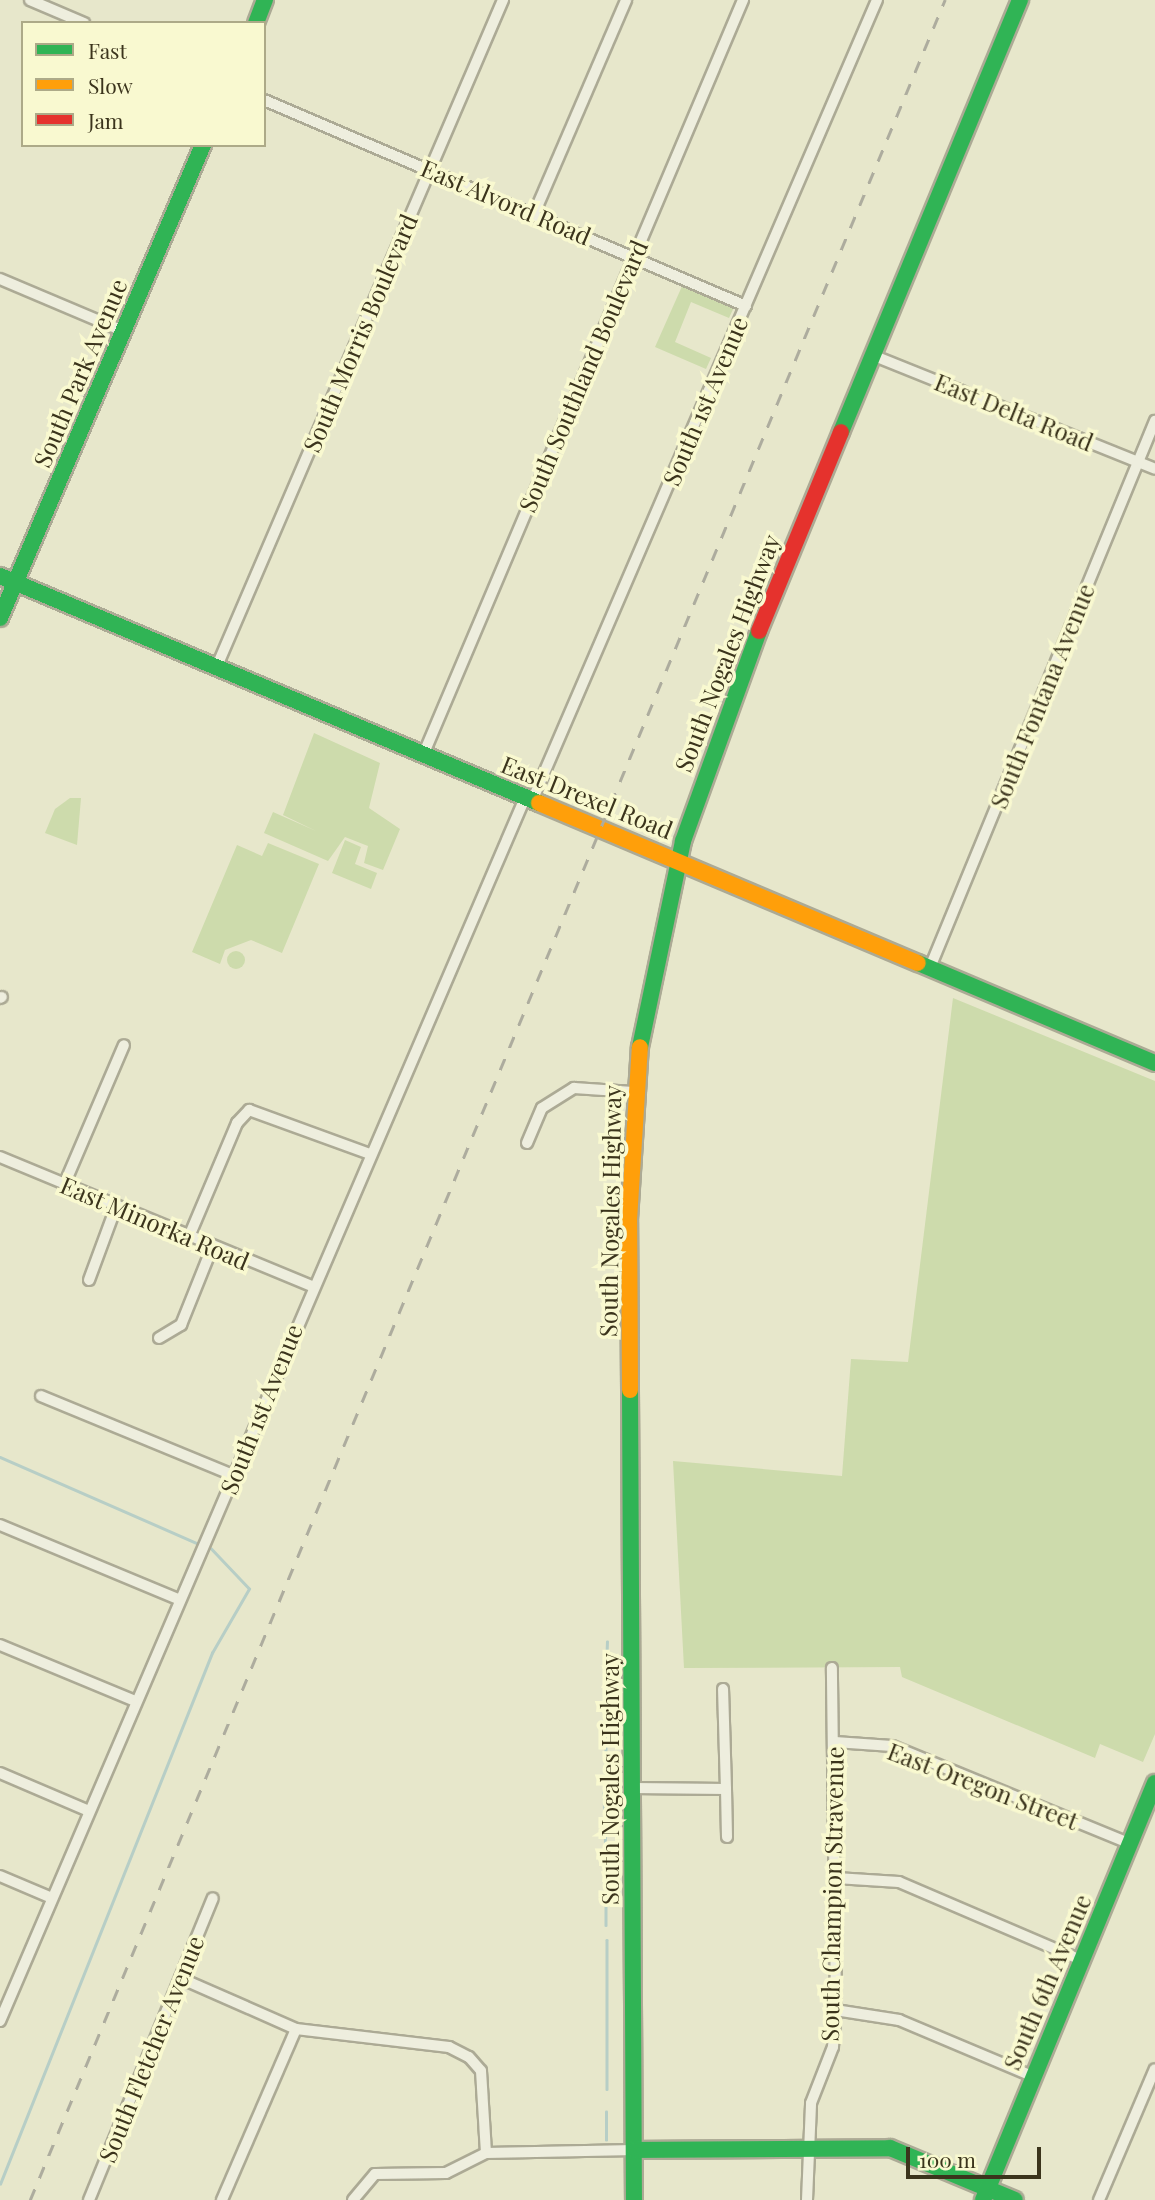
<!DOCTYPE html>
<style>
body{margin:0}
#map{position:relative;width:1155px;height:2200px;overflow:hidden;background:#e7e7cb;font-family:"Playfair Display",serif}
div>[style]{position:absolute}
[style*='--x']{left:calc(var(--x)*1px);top:calc(var(--y)*1px);width:calc(var(--w)*1px);rotate:calc(var(--a)*1deg)}
.green>*{inset:0;background:#cddbac}
.round{border-radius:50%}
.stream>*{height:2.5px;margin:-1.25px;padding:0 1.25px;transform-origin:1.25px;border-radius:1.25px;background:#b7cec6}
.roads{filter:drop-shadow(2px 0 #acaa95) drop-shadow(-2px 0 #acaa95) drop-shadow(0 2px #acaa95) drop-shadow(0 -2px #acaa95)}
.street>*{height:10px;margin:-5px;padding:0 5px;transform-origin:5px;border-radius:5px;background:#eeeede}
.fast>*{height:16px;margin:-8px;padding:0 8px;transform-origin:8px;border-radius:8px;background:#30b455}
.slow>*{height:16px;margin:-8px;padding:0 8px;transform-origin:8px;border-radius:8px;background:#ff9f0a}
.jam>*{height:16px;margin:-8px;padding:0 8px;transform-origin:8px;border-radius:8px;background:#e5322d}
.rail>*{height:2.5px;margin-top:-1.25px;transform-origin:0;background:repeating-linear-gradient(90deg,#adac9e 0 12px,transparent 0 24px)}
span{translate:-50% -50%;white-space:nowrap;text-align:center;line-height:1.15;-webkit-text-stroke:7px #f9f9d0;paint-order:stroke}
.street-label{font-size:24px;color:#3b341c}
.legend{position:absolute;left:21px;top:21px;width:245px;height:126px;box-sizing:border-box;background:#f9f9d0;border:2px solid #adaa88;margin:0;padding:9px 12px;list-style:none;font-size:21px;color:#3b341c}
.legend li{display:flex;align-items:center;gap:14px;height:35px}
.legend b{width:35px;border:2px solid #adaa88}
.scale{position:absolute;left:906px;top:2147px;width:135px;height:32px;box-sizing:border-box;border:4px solid #3b341c;border-top:0;padding-left:9px;font-size:21px;line-height:24px;white-space:nowrap;color:#3b341c;-webkit-text-stroke:5px #f9f9d0;paint-order:stroke}
</style>
<div id="map">
<div class="green">
<div style="clip-path:polygon(683px 284px,735px 305px,729px 318px,691px 302px,675px 342px,711px 358px,706px 369px,655px 347px)"></div>
<div style="clip-path:polygon(314px 733px,380px 763px,369px 808px,400px 829px,383px 870px,364px 863px,368px 846px,345px 837px,328px 861px,264px 833px,273px 812px,316px 831px,283px 815px)"></div>
<div style="clip-path:polygon(70px 798px,81px 798px,77px 845px,45px 833px,55px 809px)"></div>
<div style="clip-path:polygon(345px 840px,361px 847px,355px 864px,377px 873px,371px 889px,332px 873px)"></div>
<div style="clip-path:polygon(268px 843px,319px 864px,282px 953px,251px 940px,225px 950px,220px 964px,192px 952px,237px 845px,262px 856px)"></div>
<div class="round" style="left:227px;top:951px;width:18px;height:18px"></div>
<div style="clip-path:polygon(953px 998px,1155px 1081px,1155px 1734px,1143px 1762px,1100px 1744px,1095px 1758px,902px 1677px,900px 1667px,684px 1668px,673px 1461px,842px 1476px,851px 1359px,908px 1362px)"></div>
</div>
<div class="stream">
<div style="--x:0;--y:1457;--w:215;--a:23.6"></div>
<div style="--x:605;--y:1698;--w:56;--a:-88"></div>
<div style="--x:605;--y:1778;--w:62;--a:-89.1"></div>
<div style="--x:604;--y:1793;--w:69;--a:88.3"></div>
<div style="--x:606;--y:1887;--w:38;--a:90"></div>
<div style="--x:607;--y:1940;--w:149;--a:90"></div>
<div style="--x:606;--y:2140;--w:28;--a:-90"></div>
<div style="--x:0;--y:2184;--w:572;--a:-68.24"></div>
<div style="--x:212;--y:1653;--w:74;--a:-60"></div>
<div style="--x:249;--y:1589;--w:55;--a:-133.5"></div>
</div>
<div class="roads">
<div class="street">
<div style="--x:30;--y:0;--w:59;--a:23.1"></div>
<div style="--x:264;--y:100;--w:524;--a:23.14"></div>
<div style="--x:534;--y:214;--w:233;--a:-66.7"></div>
<div style="--x:0;--y:279;--w:134;--a:22.9"></div>
<div style="--x:872;--y:355;--w:305;--a:21.9"></div>
<div style="--x:217;--y:666;--w:725;--a:-66.76"></div>
<div style="--x:424;--y:753;--w:818;--a:-67.04"></div>
<div style="--x:532;--y:801;--w:872;--a:-66.7"></div>
<div style="--x:929;--y:970;--w:594;--a:-67.63"></div>
<div style="--x:0;--y:998;--w:2;--a:-27"></div>
<div style="--x:527;--y:1143;--w:38;--a:-67"></div>
<div style="--x:542;--y:1108;--w:38;--a:-32"></div>
<div style="--x:574;--y:1088;--w:59;--a:3.9"></div>
<div style="--x:0;--y:1157;--w:337;--a:22.5"></div>
<div style="--x:64;--y:1185;--w:152;--a:-66.8"></div>
<div style="--x:188;--y:1239;--w:126;--a:-67.1"></div>
<div style="--x:237;--y:1123;--w:18;--a:-47"></div>
<div style="--x:249;--y:1110;--w:129;--a:20"></div>
<div style="--x:89;--y:1280;--w:78;--a:-69.7"></div>
<div style="--x:159;--y:1338;--w:26;--a:-31"></div>
<div style="--x:181;--y:1325;--w:83;--a:-68.1"></div>
<div style="--x:41;--y:1396;--w:210;--a:22.4"></div>
<div style="--x:0;--y:1525;--w:195;--a:22.6"></div>
<div style="--x:0;--y:1645;--w:146;--a:22.5"></div>
<div style="--x:835;--y:1742;--w:57;--a:4"></div>
<div style="--x:892;--y:1746;--w:256;--a:22.3"></div>
<div style="--x:0;--y:1773;--w:97;--a:23.1"></div>
<div style="--x:633;--y:1788;--w:93;--a:0.6"></div>
<div style="--x:726;--y:1789;--w:100;--a:-91.7"></div>
<div style="--x:726;--y:1789;--w:48;--a:88.8"></div>
<div style="--x:0;--y:1876;--w:56;--a:22.9"></div>
<div style="--x:836;--y:1878;--w:63;--a:3.6"></div>
<div style="--x:899;--y:1882;--w:198;--a:23.2"></div>
<div style="--x:180;--y:1978;--w:127;--a:23.7"></div>
<div style="--x:296;--y:2029;--w:154;--a:6.7"></div>
<div style="--x:449;--y:2047;--w:22;--a:27"></div>
<div style="--x:469;--y:2057;--w:18;--a:49"></div>
<div style="--x:481;--y:2071;--w:82;--a:86.5"></div>
<div style="--x:835;--y:2010;--w:65;--a:8.9"></div>
<div style="--x:899;--y:2020;--w:144;--a:22.8"></div>
<div style="--x:0;--y:2021;--w:1331;--a:-66.77"></div>
<div style="--x:89;--y:2200;--w:326;--a:-67.7"></div>
<div style="--x:222;--y:2200;--w:186;--a:-66.6"></div>
<div style="--x:353;--y:2200;--w:34;--a:-50"></div>
<div style="--x:375;--y:2174;--w:71;--a:-0.8"></div>
<div style="--x:446;--y:2173;--w:45;--a:-26.6"></div>
<div style="--x:486;--y:2153;--w:149;--a:-1.2"></div>
<div style="--x:807;--y:2200;--w:97;--a:-87.6"></div>
<div style="--x:811;--y:2103;--w:60;--a:-68.6"></div>
<div style="--x:833;--y:2047;--w:41;--a:-85.8"></div>
<div style="--x:836;--y:2006;--w:338;--a:-90.7"></div>
<div style="--x:1099;--y:2200;--w:142;--a:-66.9"></div>
</div>
<div class="fast">
<div style="--x:256;--y:23;--w:25;--a:-69"></div>
<div style="--x:841;--y:432;--w:468;--a:-67.5"></div>
<div style="--x:0;--y:576;--w:585;--a:22.84"></div>
<div style="--x:0;--y:618;--w:515;--a:-66.77"></div>
<div style="--x:918;--y:963;--w:257;--a:22.9"></div>
<div style="--x:640;--y:1047;--w:210;--a:-78.2"></div>
<div style="--x:683;--y:841;--w:223;--a:-70.1"></div>
<div style="--x:630;--y:1390;--w:810;--a:89.72"></div>
<div style="--x:635;--y:2150;--w:255;--a:-0.4"></div>
<div style="--x:890;--y:2148;--w:135;--a:22.6"></div>
<div style="--x:983;--y:2200;--w:451;--a:-67.6"></div>
</div>
<div class="slow">
<div style="--x:539;--y:803;--w:411;--a:22.9"></div>
<div style="--x:630;--y:1390;--w:170;--a:-90.3"></div>
<div style="--x:629;--y:1220;--w:173;--a:-86.4"></div>
</div>
<div class="jam">
<div style="--x:759;--y:631;--w:215;--a:-67.6"></div>
</div>
</div>
<div class="rail">
<div style="--x:30;--y:2200;--w:2383;--a:-67.42"></div>
</div>
<div class="street-label">
<span style="left:506px;top:202px;rotate:23deg">East Alvord Road</span>
<span style="left:360px;top:333px;rotate:-67deg">South Morris Boulevard</span>
<span style="left:80px;top:373px;rotate:-67deg">South Park Avenue</span>
<span style="left:583px;top:376px;rotate:-67deg">South Southland Boulevard</span>
<span style="left:705px;top:401px;rotate:-67deg">South 1st Avenue</span>
<span style="left:1014px;top:412px;rotate:22deg">East Delta Road</span>
<span style="left:727px;top:653px;rotate:-69deg">South Nogales Highway</span>
<span style="left:1042px;top:696px;rotate:-68deg">South Fontana Avenue</span>
<span style="left:587px;top:797px;rotate:22deg">East Drexel Road</span>
<span style="left:610px;top:1211px;rotate:-89deg">South Nogales Highway</span>
<span style="left:155px;top:1223px;rotate:23deg">East Minorka Road</span>
<span style="left:261px;top:1409px;rotate:-68deg">South 1st Avenue</span>
<span style="left:610px;top:1779px;rotate:-90deg">South Nogales Highway</span>
<span style="left:983px;top:1786px;rotate:21deg">East Oregon Street</span>
<span style="left:832px;top:1894px;rotate:-89deg">South Champion Stravenue</span>
<span style="left:1047px;top:1982px;rotate:-67deg">South 6th Avenue</span>
<span style="left:151px;top:2049px;rotate:-68deg">South Fletcher Avenue</span>
</div>
<ul class="legend">
<li><b style="height:9px;background:#30b455"></b>Fast</li>
<li><b style="height:9px;background:#ff9f0a"></b>Slow</li>
<li><b style="height:9px;background:#e5322d"></b>Jam</li>
</ul>
<div class="scale">100 m</div>
</div>
